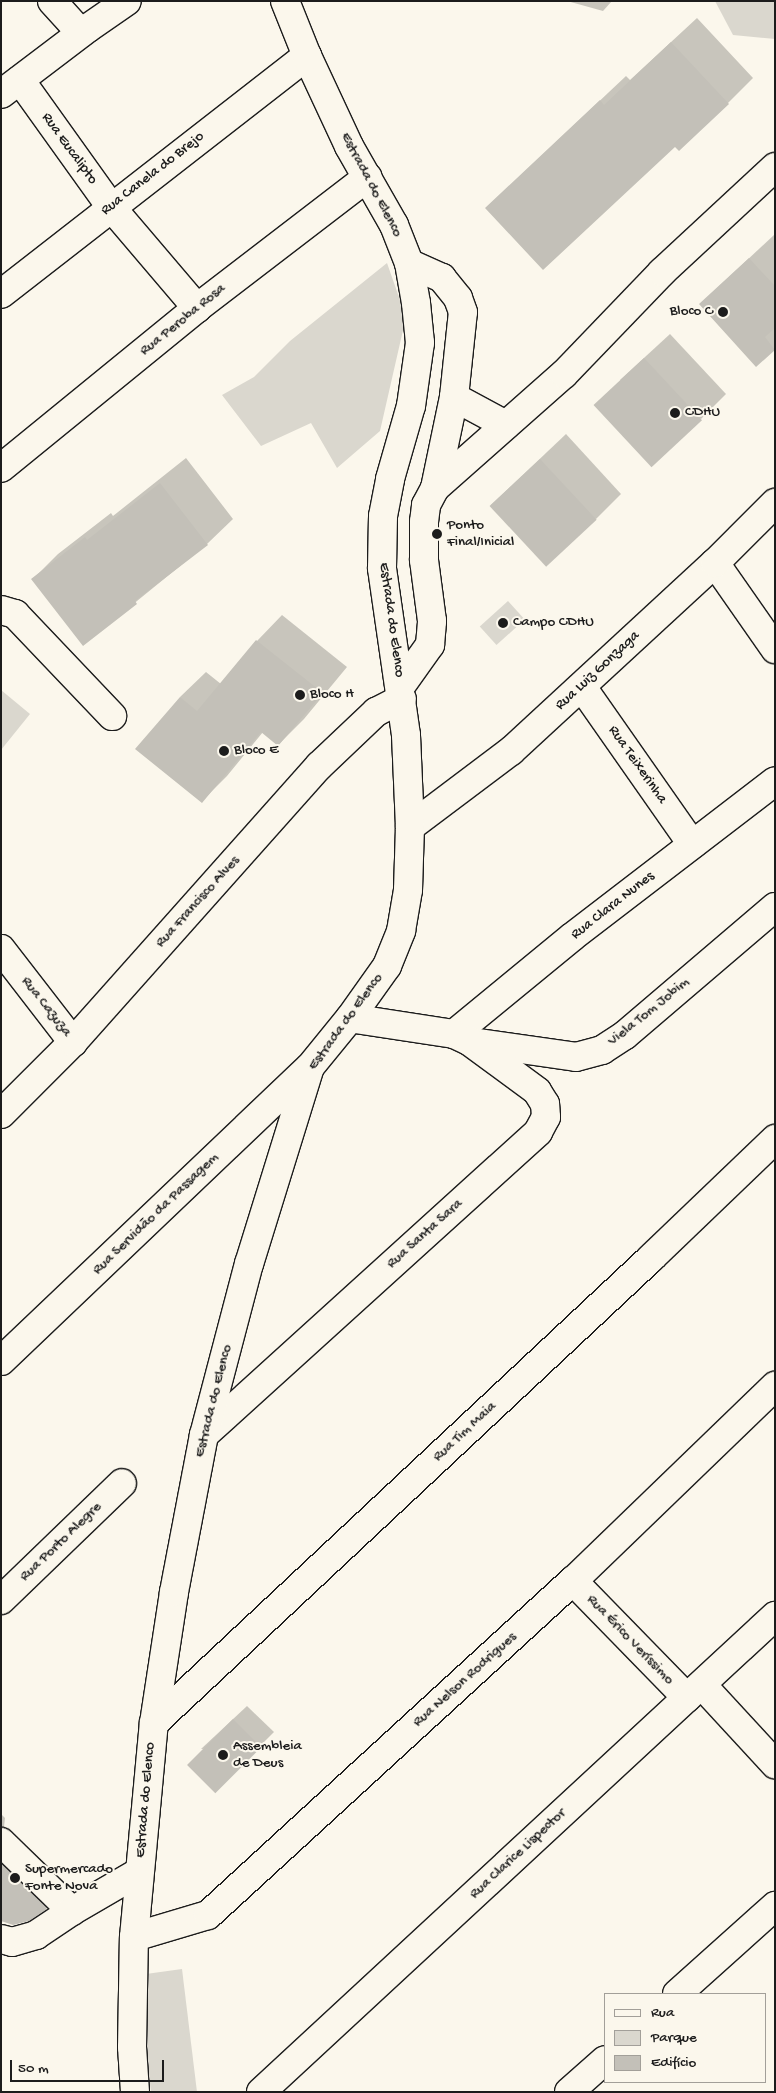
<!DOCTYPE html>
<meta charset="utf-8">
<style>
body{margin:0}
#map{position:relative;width:776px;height:2093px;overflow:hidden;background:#fbf7ec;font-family:"Gochi Hand",sans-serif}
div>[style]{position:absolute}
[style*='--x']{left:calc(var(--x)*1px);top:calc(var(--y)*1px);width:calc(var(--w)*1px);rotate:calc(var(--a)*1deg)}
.green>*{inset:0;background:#dad7ce;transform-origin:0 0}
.shadow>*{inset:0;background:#0003}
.building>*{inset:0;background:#c3c0b8;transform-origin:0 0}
.roads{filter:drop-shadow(1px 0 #1c1c1c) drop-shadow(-1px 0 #1c1c1c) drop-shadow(0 1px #1c1c1c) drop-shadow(0 -1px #1c1c1c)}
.minor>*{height:28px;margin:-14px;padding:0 14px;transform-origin:14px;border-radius:14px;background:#fbf7ec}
.dots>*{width:14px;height:14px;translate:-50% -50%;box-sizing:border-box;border:2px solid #fbf7ec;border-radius:50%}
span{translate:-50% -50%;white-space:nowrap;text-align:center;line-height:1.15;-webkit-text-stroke:4px #fbf7ec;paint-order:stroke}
.street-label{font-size:15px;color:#1c1c1c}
.poi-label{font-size:15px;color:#1c1c1c}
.right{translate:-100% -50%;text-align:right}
.left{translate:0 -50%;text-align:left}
.frame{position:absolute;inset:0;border:2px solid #1c1c1c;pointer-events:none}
.legend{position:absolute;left:604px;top:1993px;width:162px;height:90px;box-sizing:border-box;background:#fbf7ec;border:1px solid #a29f99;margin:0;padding:6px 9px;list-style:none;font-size:15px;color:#1c1c1c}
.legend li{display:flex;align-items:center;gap:10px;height:25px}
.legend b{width:25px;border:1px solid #a29f99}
.scale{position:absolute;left:10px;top:2060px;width:154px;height:22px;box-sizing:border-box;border:2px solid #1c1c1c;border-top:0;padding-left:6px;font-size:15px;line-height:18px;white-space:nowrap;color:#1c1c1c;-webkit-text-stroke:4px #fbf7ec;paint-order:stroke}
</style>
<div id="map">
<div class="green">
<div style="clip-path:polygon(715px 1px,775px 1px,775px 39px,733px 35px)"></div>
<div style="clip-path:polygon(387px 263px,406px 317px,380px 431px,337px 468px,311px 423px,261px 446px,222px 395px,254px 377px,290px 341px)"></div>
<div style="left:508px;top:601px;width:25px;height:38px;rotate:48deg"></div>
<div style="clip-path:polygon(1px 690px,30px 714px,1px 750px)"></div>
<div style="clip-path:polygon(182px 1969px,197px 2092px,151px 2092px,140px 2000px,146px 1974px)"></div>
</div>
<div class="shadow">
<div style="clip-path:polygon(567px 1px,612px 1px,603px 11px)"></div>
<div style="clip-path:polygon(697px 18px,753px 78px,728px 103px,675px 145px,486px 208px,626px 76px,630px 80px)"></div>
<div style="clip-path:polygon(775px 234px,775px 348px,756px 365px,700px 304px)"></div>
<div style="clip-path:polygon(670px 334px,726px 394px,701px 419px,620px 380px)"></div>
<div style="clip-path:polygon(566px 434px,621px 494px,596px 519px,491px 505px)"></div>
<div style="clip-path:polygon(186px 458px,233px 519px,207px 544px,83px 645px,33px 579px,58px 554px,111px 513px,113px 516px)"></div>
<div style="clip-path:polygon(282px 615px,347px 667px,304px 719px,278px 745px,263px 732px,227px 776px,202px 801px,180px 697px,206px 672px,221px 684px,257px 641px)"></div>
<div style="clip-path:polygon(247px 1706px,274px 1732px,260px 1746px,201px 1749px)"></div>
<div style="clip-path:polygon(1px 1814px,5px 1818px,4px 1827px,8px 1835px,64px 1890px,46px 1908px,29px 1920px,1px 1920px)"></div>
</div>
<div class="building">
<div style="clip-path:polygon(671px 42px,729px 104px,679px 151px,675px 147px,543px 270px,485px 208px,600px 100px,604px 105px)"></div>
<div style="clip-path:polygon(749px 258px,775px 286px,775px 328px,765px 337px,775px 350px,756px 367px,699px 304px)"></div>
<div style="left:644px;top:358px;width:85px;height:69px;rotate:47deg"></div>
<div style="left:540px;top:459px;width:83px;height:69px;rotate:47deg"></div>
<div style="clip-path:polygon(160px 483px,208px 545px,135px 601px,137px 604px,83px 646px,31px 579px,85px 537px,87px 540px)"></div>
<div style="clip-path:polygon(256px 640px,323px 693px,278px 746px,261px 732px,202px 803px,135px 749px,180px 697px,197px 711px)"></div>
<div style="left:233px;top:1719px;width:40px;height:65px;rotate:45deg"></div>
<div style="clip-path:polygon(1px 1864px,47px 1909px,29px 1921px,13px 1925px,1px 1921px)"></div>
</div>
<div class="roads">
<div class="minor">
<div style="--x:52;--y:1;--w:43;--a:47.8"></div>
<div style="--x:20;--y:80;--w:156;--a:54.4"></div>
<div style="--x:111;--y:207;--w:133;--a:49.6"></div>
<div style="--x:1;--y:94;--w:109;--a:-37.2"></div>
<div style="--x:88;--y:28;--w:47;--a:-34.7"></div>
<div style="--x:1;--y:294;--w:388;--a:-37.9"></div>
<div style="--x:454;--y:397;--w:59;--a:28.3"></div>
<div style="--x:1;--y:468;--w:253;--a:-39.2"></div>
<div style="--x:197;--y:308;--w:215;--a:-37.5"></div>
<div style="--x:435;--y:488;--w:172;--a:-41.5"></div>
<div style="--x:564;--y:374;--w:141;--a:-46.1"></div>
<div style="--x:662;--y:272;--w:154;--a:-42.9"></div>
<div style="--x:715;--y:563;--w:105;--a:55.1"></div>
<div style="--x:1;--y:610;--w:15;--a:16"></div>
<div style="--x:15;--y:614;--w:141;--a:46.4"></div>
<div style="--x:400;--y:687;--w:52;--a:-54.5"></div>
<div style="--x:430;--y:645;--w:24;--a:-85"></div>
<div style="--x:432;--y:621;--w:62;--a:-97.5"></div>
<div style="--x:424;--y:560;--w:38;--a:-90"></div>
<div style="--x:424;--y:522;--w:17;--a:-83"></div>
<div style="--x:426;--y:505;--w:19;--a:-62"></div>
<div style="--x:435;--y:488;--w:93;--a:-78.2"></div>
<div style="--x:454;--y:397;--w:85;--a:-84"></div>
<div style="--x:463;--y:312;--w:15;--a:-110"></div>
<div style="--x:458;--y:298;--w:26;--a:-129"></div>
<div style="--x:442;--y:278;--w:36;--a:-156"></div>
<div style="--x:582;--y:687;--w:192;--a:55"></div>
<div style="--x:410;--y:827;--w:126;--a:-37"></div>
<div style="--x:511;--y:751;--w:277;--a:-42.7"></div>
<div style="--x:715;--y:563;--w:85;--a:-45"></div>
<div style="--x:1;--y:949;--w:118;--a:52.3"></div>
<div style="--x:454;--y:1034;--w:153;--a:-39.4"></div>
<div style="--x:572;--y:937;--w:256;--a:-37.5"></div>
<div style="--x:472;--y:1042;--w:105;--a:8.2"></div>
<div style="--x:576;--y:1057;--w:27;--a:-15"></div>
<div style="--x:602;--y:1050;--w:27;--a:-33"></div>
<div style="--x:625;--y:1035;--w:197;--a:-40.5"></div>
<div style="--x:1;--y:1114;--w:102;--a:-45"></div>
<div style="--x:73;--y:1042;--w:370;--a:-48.3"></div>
<div style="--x:319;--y:766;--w:79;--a:-43.5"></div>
<div style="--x:376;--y:712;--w:29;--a:-27"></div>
<div style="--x:1;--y:1361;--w:425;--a:-43.6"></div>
<div style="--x:204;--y:1435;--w:451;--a:-42.2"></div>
<div style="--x:538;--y:1132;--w:17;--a:-62"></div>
<div style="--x:546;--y:1117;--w:13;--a:-94"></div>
<div style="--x:545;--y:1104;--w:15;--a:-122"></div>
<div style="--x:537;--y:1091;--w:84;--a:-143.7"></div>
<div style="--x:469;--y:1041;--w:17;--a:-155"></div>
<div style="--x:454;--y:1034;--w:105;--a:-171.3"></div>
<div style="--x:573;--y:1581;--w:163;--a:45.7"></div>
<div style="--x:1;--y:1600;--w:168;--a:-44"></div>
<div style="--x:702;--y:1685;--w:108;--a:47.3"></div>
<div style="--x:154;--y:1723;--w:681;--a:-43.09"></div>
<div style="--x:651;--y:1258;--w:172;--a:-43.8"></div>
<div style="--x:1;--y:1842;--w:99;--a:44.2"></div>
<div style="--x:134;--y:1937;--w:77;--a:-16.6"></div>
<div style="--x:208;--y:1915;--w:495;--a:-42.5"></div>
<div style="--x:573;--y:1581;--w:281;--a:-44"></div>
<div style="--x:1;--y:1939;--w:11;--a:15"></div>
<div style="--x:12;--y:1942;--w:25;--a:-16"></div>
<div style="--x:36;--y:1935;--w:43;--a:-33.7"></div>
<div style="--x:72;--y:1911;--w:78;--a:-30.2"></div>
<div style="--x:677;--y:1994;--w:132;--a:-41.9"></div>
<div style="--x:135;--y:2092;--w:45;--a:-93.8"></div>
<div style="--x:132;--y:2047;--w:110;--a:-89"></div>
<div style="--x:134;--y:1937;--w:215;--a:-84.7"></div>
<div style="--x:154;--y:1723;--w:133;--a:-81.3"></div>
<div style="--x:174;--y:1592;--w:160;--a:-79.2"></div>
<div style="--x:204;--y:1435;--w:177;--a:-75.3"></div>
<div style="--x:249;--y:1264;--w:206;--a:-72.8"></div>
<div style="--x:310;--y:1067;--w:63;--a:-50.8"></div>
<div style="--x:350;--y:1018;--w:64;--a:-54.6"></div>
<div style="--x:387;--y:966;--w:38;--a:-68"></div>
<div style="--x:401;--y:931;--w:42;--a:-80.3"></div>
<div style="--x:408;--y:890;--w:63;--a:-88.2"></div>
<div style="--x:410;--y:827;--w:92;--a:-92.5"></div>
<div style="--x:406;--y:735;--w:169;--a:-98.2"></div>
<div style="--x:382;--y:568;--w:52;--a:-88.9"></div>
<div style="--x:383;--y:516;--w:38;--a:-79"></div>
<div style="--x:390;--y:479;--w:76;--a:-74"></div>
<div style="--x:411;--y:406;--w:64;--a:-81.9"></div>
<div style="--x:420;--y:343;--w:40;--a:-95.7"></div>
<div style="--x:416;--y:303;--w:41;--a:-99.9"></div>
<div style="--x:409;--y:263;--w:41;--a:-111.5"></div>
<div style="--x:394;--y:225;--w:91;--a:-119.7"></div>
<div style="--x:349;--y:146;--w:99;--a:-115"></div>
<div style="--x:307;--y:56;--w:59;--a:-111.8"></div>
<div style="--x:261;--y:2092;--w:701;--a:-42.8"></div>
<div style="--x:569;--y:2092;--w:48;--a:-41.6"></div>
</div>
</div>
<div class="dots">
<div style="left:723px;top:312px;background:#1c1c1c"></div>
<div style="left:675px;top:413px;background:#1c1c1c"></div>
<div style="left:437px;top:534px;background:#1c1c1c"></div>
<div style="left:503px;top:623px;background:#1c1c1c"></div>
<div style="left:300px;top:695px;background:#1c1c1c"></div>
<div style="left:224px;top:751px;background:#1c1c1c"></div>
<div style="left:223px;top:1755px;background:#1c1c1c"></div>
<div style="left:15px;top:1878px;background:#1c1c1c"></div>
</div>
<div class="street-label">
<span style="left:69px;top:149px;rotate:54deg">Rua Eucalipto</span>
<span style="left:153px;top:174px;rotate:-38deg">Rua Canela do Brejo</span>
<span style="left:371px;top:185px;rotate:62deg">Estrada do Elenco</span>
<span style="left:183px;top:320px;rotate:-39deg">Rua Peroba Rosa</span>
<span style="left:391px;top:620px;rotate:82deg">Estrada do Elenco</span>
<span style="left:598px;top:671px;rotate:-43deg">Rua Luiz Gonzaga</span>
<span style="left:637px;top:765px;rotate:55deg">Rua Teixerinha</span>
<span style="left:198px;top:902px;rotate:-48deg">Rua Francisco Alves</span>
<span style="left:613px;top:906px;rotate:-38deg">Rua Clara Nunes</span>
<span style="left:46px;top:1007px;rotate:52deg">Rua Cazuza</span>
<span style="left:649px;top:1012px;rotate:-39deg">Viela Tom Jobim</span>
<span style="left:346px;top:1022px;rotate:-54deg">Estrada do Elenco</span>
<span style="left:156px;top:1214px;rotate:-44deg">Rua Servidão da Passagem</span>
<span style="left:425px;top:1234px;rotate:-42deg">Rua Santa Sara</span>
<span style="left:214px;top:1401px;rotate:-76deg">Estrada do Elenco</span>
<span style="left:465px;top:1432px;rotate:-43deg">Rua Tim Maia</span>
<span style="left:61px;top:1542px;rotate:-44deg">Rua Porto Alegre</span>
<span style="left:630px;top:1640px;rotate:46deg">Rua Érico Veríssimo</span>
<span style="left:465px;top:1680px;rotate:-42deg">Rua Nelson Rodrigues</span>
<span style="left:146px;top:1800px;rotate:-85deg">Estrada do Elenco</span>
<span style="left:518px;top:1854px;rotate:-43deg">Rua Clarice Lispector</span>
</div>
<div class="poi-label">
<span class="right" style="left:713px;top:312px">Bloco C</span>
<span class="left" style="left:685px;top:413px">CDHU</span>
<span class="left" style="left:447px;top:534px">Ponto<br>Final/Inicial</span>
<span class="left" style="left:513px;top:623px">Campo CDHU</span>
<span class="left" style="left:310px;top:695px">Bloco H</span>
<span class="left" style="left:234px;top:751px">Bloco E</span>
<span class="left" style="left:233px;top:1755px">Assembleia<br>de Deus</span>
<span class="left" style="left:25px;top:1878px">Supermercado<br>Fonte Nova</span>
</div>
<div class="frame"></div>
<ul class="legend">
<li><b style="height:6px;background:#fbf7ec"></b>Rua</li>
<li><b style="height:14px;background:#dad7ce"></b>Parque</li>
<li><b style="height:14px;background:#c3c0b8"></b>Edifício</li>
</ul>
<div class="scale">50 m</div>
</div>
